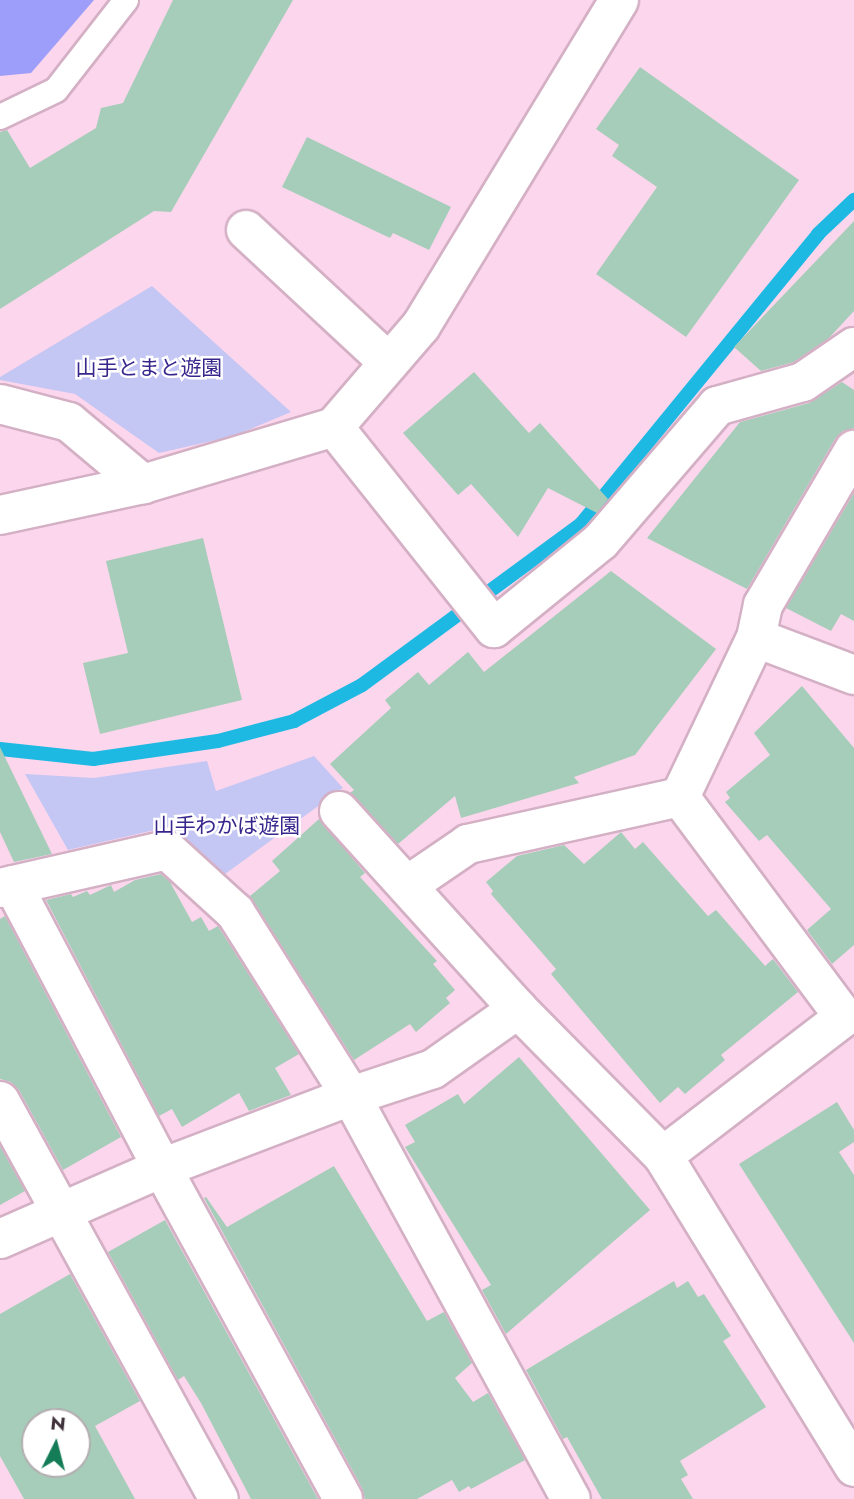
<!DOCTYPE html>
<meta charset="utf-8">
<style>
body{margin:0}
#map{position:relative;width:854px;height:1499px;overflow:hidden;background:#fcd6ec;font-family:Jost,"Noto Sans JP",sans-serif}
div>[style]{position:absolute}
[style*='--x']{left:calc(var(--x)*1px);top:calc(var(--y)*1px);width:calc(var(--w)*1px);rotate:calc(var(--a)*1deg)}
.green>*{inset:0;background:#c4c6f4}
.forest>*{inset:0;background:#9d9ef9}
.stream>*{height:14px;margin:-7px;padding:0 7px;transform-origin:7px;border-radius:7px;background:#1db9e3}
.building>*{inset:0;background:#a6cdb9}
.roads{filter:drop-shadow(2px 0 #d4b0c5) drop-shadow(-2px 0 #d4b0c5) drop-shadow(0 2px #d4b0c5) drop-shadow(0 -2px #d4b0c5)}
.lane>*{height:24px;margin:-12px;padding:0 12px;transform-origin:12px;border-radius:12px;background:#fff}
.street>*{height:38px;margin:-19px;padding:0 19px;transform-origin:19px;border-radius:19px;background:#fff}
span{translate:-50% -50%;white-space:nowrap;text-align:center;line-height:1.15;-webkit-text-stroke:5px #fff;paint-order:stroke}
.park-label{font-size:21px;color:#38268d}
.north{position:absolute;left:21px;top:1408px;width:70px;height:70px;box-sizing:border-box;background:#fff;border:2px solid #b3adb0;border-radius:50%;rotate:6deg;font-size:19px;font-weight:700;line-height:28px;text-align:center;color:#40323a}
.north::after{content:'';display:block;margin:auto;width:24px;height:32px;background:#147d57;clip-path:polygon(50% 0,100% 100%,50% 72%,0 100%)}
</style>
<div id="map">
<div class="green">
<div style="clip-path:polygon(152px 286px,291px 412px,234px 436px,159px 453px,75px 394px,0 380px,0 377px)"></div>
<div style="clip-path:polygon(314px 756px,343px 788px,225px 874px,172px 826px,68px 850px,25px 774px,94px 778px,207px 761px,216px 791px)"></div>
</div>
<div class="forest">
<div style="clip-path:polygon(0 0,94px 0,31px 73px,0 76px)"></div>
</div>
<div class="stream">
<div style="--x:0;--y:749;--w:94;--a:6.1"></div>
<div style="--x:93;--y:759;--w:126;--a:-8.2"></div>
<div style="--x:218;--y:741;--w:79;--a:-14.7"></div>
<div style="--x:294;--y:721;--w:77;--a:-27.9"></div>
<div style="--x:362;--y:685;--w:272;--a:-36.3"></div>
<div style="--x:581;--y:524;--w:375;--a:-50.7"></div>
<div style="--x:818;--y:234;--w:50;--a:-43.4"></div>
</div>
<div class="building">
<div style="clip-path:polygon(173px 0,293px 0,171px 212px,154px 211px,0 309px,0 132px,7px 130px,30px 168px,96px 128px,101px 108px,123px 103px)"></div>
<div style="clip-path:polygon(640px 67px,799px 180px,686px 337px,596px 274px,657px 187px,612px 156px,619px 145px,596px 129px)"></div>
<div style="clip-path:polygon(307px 137px,451px 207px,429px 250px,393px 233px,390px 238px,282px 187px)"></div>
<div style="clip-path:polygon(854px 221px,854px 311px,829px 338px,794px 362px,761px 371px,734px 347px)"></div>
<div style="clip-path:polygon(474px 372px,529px 433px,540px 423px,608px 499px,597px 513px,548px 488px,518px 537px,471px 484px,458px 495px,403px 433px)"></div>
<div style="clip-path:polygon(842px 382px,854px 390px,854px 428px,843px 431px,835px 439px,747px 589px,647px 538px,740px 422px,809px 403px)"></div>
<div style="clip-path:polygon(854px 493px,854px 621px,841px 614px,831px 631px,786px 608px)"></div>
<div style="clip-path:polygon(203px 538px,242px 700px,100px 734px,83px 663px,128px 653px,106px 561px)"></div>
<div style="clip-path:polygon(611px 571px,716px 649px,635px 755px,574px 777px,579px 783px,461px 818px,455px 796px,398px 844px,350px 793px,354px 790px,330px 764px,391px 708px,385px 700px,418px 672px,429px 685px,468px 652px,484px 672px)"></div>
<div style="clip-path:polygon(802px 686px,854px 748px,854px 945px,832px 964px,807px 930px,831px 909px,767px 835px,759px 841px,725px 802px,730px 798px,726px 792px,770px 755px,754px 733px)"></div>
<div style="clip-path:polygon(0 747px,52px 854px,14px 862px,0 832px)"></div>
<div style="clip-path:polygon(319px 819px,365px 873px,360px 877px,437px 961px,433px 964px,455px 990px,446px 998px,450px 1003px,416px 1032px,410px 1024px,354px 1060px,250px 896px,280px 871px,272px 861px)"></div>
<div style="clip-path:polygon(621px 832px,635px 849px,643px 842px,708px 916px,716px 910px,765px 966px,773px 959px,798px 992px,721px 1055px,725px 1060px,685px 1094px,678px 1087px,660px 1103px,551px 974px,556px 969px,491px 894px,493px 891px,486px 882px,517px 856px,564px 845px,584px 864px)"></div>
<div style="clip-path:polygon(161px 874px,170px 882px,192px 922px,201px 917px,209px 931px,218px 926px,299px 1054px,275px 1068px,291px 1095px,249px 1111px,239px 1093px,182px 1127px,172px 1109px,159px 1116px,46px 900px,71px 894px,73px 897px,87px 891px,90px 895px,111px 885px,114px 892px,135px 880px)"></div>
<div style="clip-path:polygon(5px 916px,121px 1137px,63px 1170px,19px 1090px,11px 1082px,0 1079px,0 919px)"></div>
<div style="clip-path:polygon(519px 1057px,650px 1210px,506px 1334px,482px 1290px,491px 1285px,405px 1147px,415px 1142px,405px 1125px,458px 1094px,464px 1104px)"></div>
<div style="clip-path:polygon(837px 1102px,854px 1130px,854px 1142px,839px 1152px,854px 1175px,854px 1343px,739px 1164px)"></div>
<div style="clip-path:polygon(0 1146px,25px 1191px,0 1205px)"></div>
<div style="clip-path:polygon(334px 1166px,427px 1321px,444px 1312px,472px 1363px,455px 1378px,473px 1402px,488px 1393px,525px 1460px,471px 1489px,469px 1486px,459px 1492px,452px 1480px,417px 1499px,365px 1499px,362px 1488px,204px 1198px,206px 1197px,227px 1227px)"></div>
<div style="clip-path:polygon(165px 1220px,318px 1499px,251px 1499px,201px 1403px,184px 1376px,178px 1380px,108px 1252px)"></div>
<div style="clip-path:polygon(evenodd,70px 1274px,140px 1401px,95px 1426px,135px 1499px,24px 1499px,0 1456px,0 1314px,70px 1274px,35px 1422px,77px 1422px,77px 1464px,35px 1464px,35px 1422px)"></div>
<div style="clip-path:polygon(674px 1281px,677px 1288px,688px 1281px,698px 1297px,704px 1294px,731px 1336px,723px 1341px,766px 1407px,680px 1461px,688px 1475px,681px 1479px,693px 1499px,602px 1499px,567px 1437px,563px 1439px,526px 1370px)"></div>
</div>
<div class="roads">
<div class="lane">
<div style="--x:0;--y:117;--w:62;--a:-25.7"></div>
<div style="--x:56;--y:90;--w:114;--a:-52.1"></div>
</div>
<div class="street">
<div style="--x:246;--y:230;--w:195;--a:42.9"></div>
<div style="--x:0;--y:404;--w:71;--a:14.6"></div>
<div style="--x:69;--y:422;--w:97;--a:40"></div>
<div style="--x:334;--y:427;--w:257;--a:51.5"></div>
<div style="--x:494;--y:628;--w:138;--a:-39.1"></div>
<div style="--x:601;--y:541;--w:178;--a:-49.3"></div>
<div style="--x:717;--y:406;--w:89;--a:-15.6"></div>
<div style="--x:803;--y:382;--w:62;--a:-34.5"></div>
<div style="--x:0;--y:515;--w:146;--a:-12.2"></div>
<div style="--x:143;--y:484;--w:199;--a:-16.6"></div>
<div style="--x:334;--y:427;--w:133;--a:-49.3"></div>
<div style="--x:421;--y:326;--w:381;--a:-58.7"></div>
<div style="--x:756;--y:638;--w:105;--a:20.7"></div>
<div style="--x:339;--y:811;--w:267;--a:47.9"></div>
<div style="--x:518;--y:1009;--w:206;--a:45.4"></div>
<div style="--x:663;--y:1156;--w:365;--a:58.4"></div>
<div style="--x:13;--y:885;--w:320;--a:62.2"></div>
<div style="--x:162;--y:1168;--w:377;--a:61.3"></div>
<div style="--x:408;--y:885;--w:73;--a:-34.3"></div>
<div style="--x:468;--y:844;--w:217;--a:-12.5"></div>
<div style="--x:680;--y:797;--w:176;--a:-64.5"></div>
<div style="--x:756;--y:638;--w:34;--a:-78"></div>
<div style="--x:763;--y:605;--w:180;--a:-59.6"></div>
<div style="--x:0;--y:888;--w:171;--a:-12.8"></div>
<div style="--x:167;--y:850;--w:92;--a:42.4"></div>
<div style="--x:235;--y:912;--w:218;--a:57.8"></div>
<div style="--x:351;--y:1096;--w:459;--a:61.4"></div>
<div style="--x:0;--y:1101;--w:454;--a:61.2"></div>
<div style="--x:663;--y:1156;--w:228;--a:-37.5"></div>
<div style="--x:844;--y:1017;--w:274;--a:-126.7"></div>
<div style="--x:0;--y:1239;--w:177;--a:-23.7"></div>
<div style="--x:162;--y:1168;--w:202;--a:-20.9"></div>
<div style="--x:351;--y:1096;--w:86;--a:-18.2"></div>
<div style="--x:433;--y:1069;--w:104;--a:-35.2"></div>
</div>
</div>
<div class="park-label">
<span style="left:149px;top:368px">山手とまと遊園</span>
<span style="left:227px;top:826px">山手わかば遊園</span>
</div>
<div class="north">N</div>
</div>
